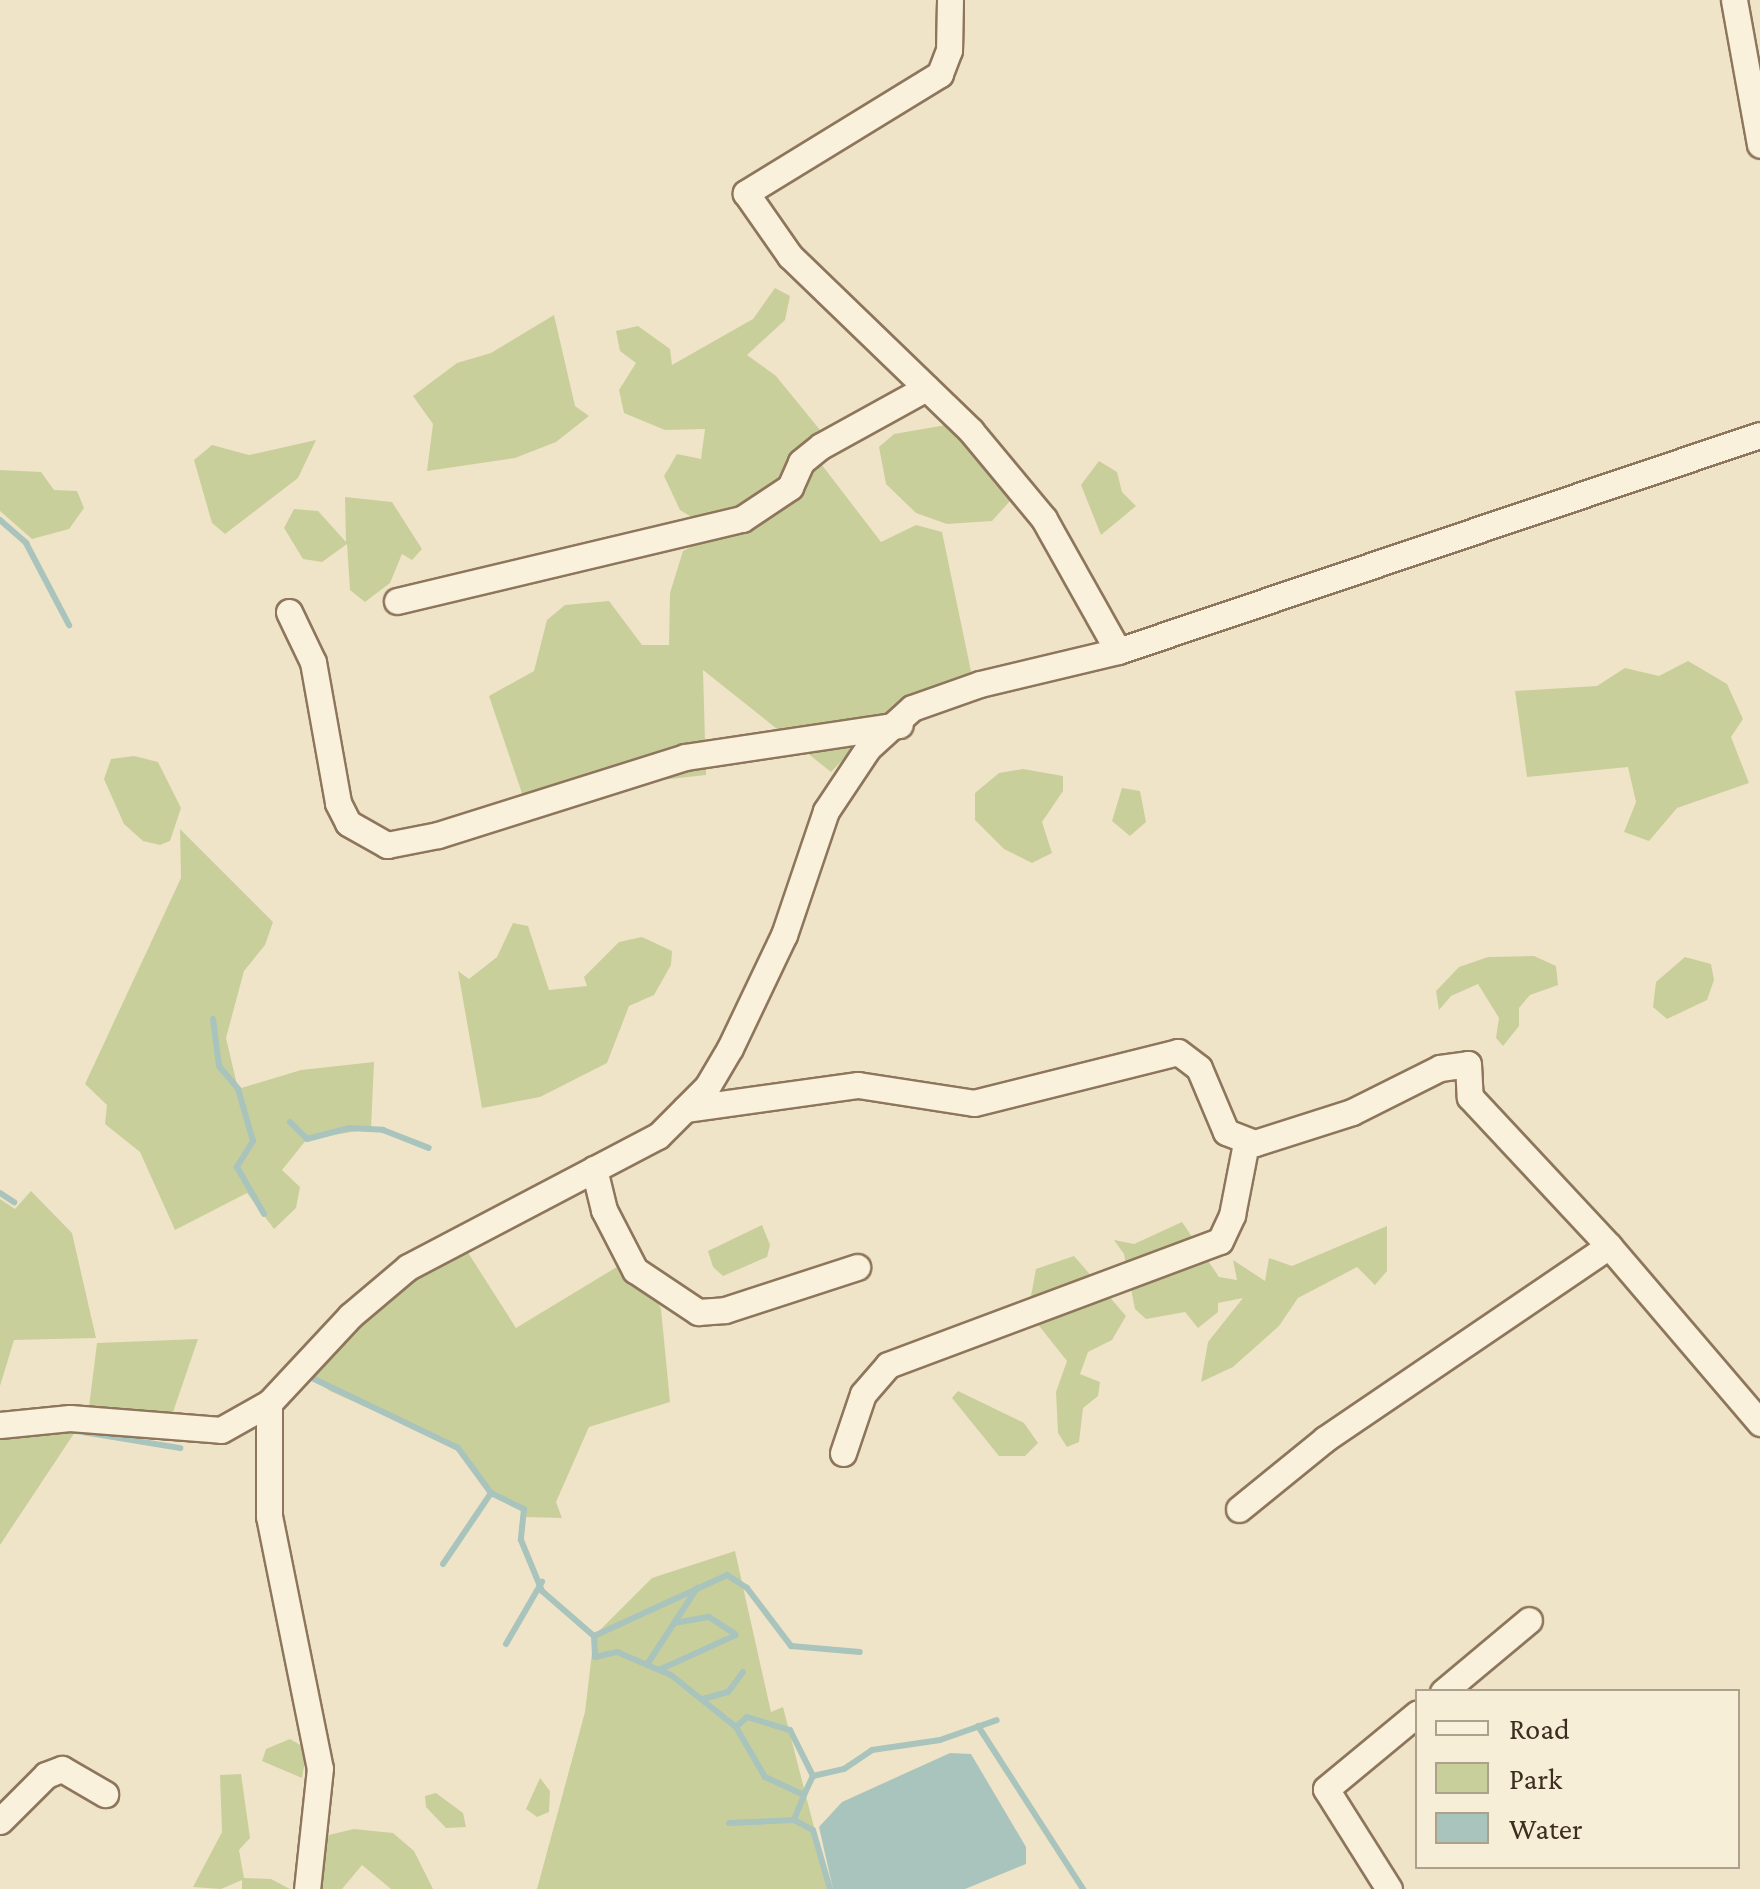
<!DOCTYPE html>
<style>
body{margin:0}
#map{position:relative;width:1760px;height:1889px;overflow:hidden;background:#f0e4c8;font-family:"Crimson Pro",serif}
div>[style]{position:absolute}
[style*='--x']{left:calc(var(--x)*1px);top:calc(var(--y)*1px);width:calc(var(--w)*1px);rotate:calc(var(--a)*1deg)}
.green>*{inset:0;background:#c9cf9b}
.water>*{inset:0;background:#a9c4bc}
.stream>*{height:6px;margin:-3px;padding:0 3px;transform-origin:3px;border-radius:3px;background:#a9c4bc}
.roads{filter:drop-shadow(2px 0 #8d765c) drop-shadow(-2px 0 #8d765c) drop-shadow(0 2px #8d765c) drop-shadow(0 -2px #8d765c)}
.street>*{height:25px;margin:-12.5px;padding:0 12.5px;transform-origin:12.5px;border-radius:12.5px;background:#faf1dc}
span{translate:-50% -50%;white-space:nowrap;text-align:center;line-height:1.15;-webkit-text-stroke:8px #f7eed8;paint-order:stroke}
.legend{position:absolute;left:1415px;top:1689px;width:325px;height:180px;box-sizing:border-box;background:#f7eed8;border:2px solid #ada18e;margin:0;padding:12px 18px;list-style:none;font-size:30px;color:#3d2e20}
.legend li{display:flex;align-items:center;gap:20px;height:50px}
.legend b{width:50px;border:2px solid #ada18e}
</style>
<div id="map">
<div class="green">
<div style="clip-path:polygon(775px 288px,790px 296px,785px 320px,747px 355px,776px 376px,829px 441px,815px 456px,881px 542px,916px 525px,942px 532px,972px 676px,894px 706px,831px 772px,703px 670px,706px 775px,652px 781px,653px 769px,527px 808px,489px 696px,534px 671px,547px 620px,565px 605px,609px 601px,642px 645px,669px 645px,670px 593px,683px 551px,717px 533px,680px 510px,664px 476px,677px 454px,701px 459px,705px 429px,665px 430px,624px 413px,619px 390px,636px 363px,620px 351px,616px 331px,638px 326px,670px 349px,672px 365px,753px 319px)"></div>
<div style="clip-path:polygon(554px 315px,575px 406px,589px 416px,556px 442px,515px 458px,427px 471px,433px 424px,413px 396px,457px 363px,491px 353px)"></div>
<div style="clip-path:polygon(946px 425px,989px 468px,1010px 501px,992px 521px,947px 524px,916px 513px,886px 484px,879px 447px,894px 434px)"></div>
<div style="clip-path:polygon(316px 440px,298px 478px,225px 534px,212px 523px,194px 460px,212px 445px,249px 455px)"></div>
<div style="clip-path:polygon(1099px 461px,1117px 472px,1122px 492px,1136px 506px,1101px 535px,1081px 485px)"></div>
<div style="clip-path:polygon(0 470px,41px 472px,54px 490px,77px 491px,84px 508px,69px 529px,32px 539px,0 511px)"></div>
<div style="clip-path:polygon(345px 497px,392px 502px,422px 549px,412px 560px,402px 554px,390px 583px,365px 602px,350px 590px,347px 544px,322px 562px,303px 559px,284px 528px,294px 509px,318px 511px,346px 542px)"></div>
<div style="clip-path:polygon(1688px 661px,1727px 684px,1743px 719px,1731px 737px,1749px 783px,1677px 808px,1649px 841px,1624px 832px,1636px 802px,1628px 767px,1527px 777px,1515px 691px,1597px 686px,1625px 668px,1659px 676px)"></div>
<div style="clip-path:polygon(134px 756px,158px 762px,181px 808px,170px 841px,160px 845px,143px 841px,124px 824px,104px 779px,111px 759px)"></div>
<div style="clip-path:polygon(1023px 769px,1063px 776px,1063px 791px,1042px 822px,1052px 853px,1032px 863px,1004px 849px,975px 820px,975px 793px,999px 773px)"></div>
<div style="clip-path:polygon(1122px 788px,1140px 791px,1146px 822px,1130px 836px,1112px 821px)"></div>
<div style="clip-path:polygon(180px 829px,273px 922px,265px 945px,244px 971px,226px 1038px,238px 1089px,301px 1070px,374px 1062px,371px 1129px,307px 1139px,282px 1170px,300px 1187px,296px 1208px,274px 1229px,247px 1193px,175px 1230px,140px 1152px,105px 1124px,107px 1105px,85px 1084px,181px 878px)"></div>
<div style="clip-path:polygon(513px 923px,528px 926px,549px 990px,587px 986px,584px 977px,619px 942px,642px 937px,672px 951px,671px 965px,654px 995px,629px 1006px,607px 1063px,540px 1097px,482px 1108px,458px 971px,469px 979px,497px 957px)"></div>
<div style="clip-path:polygon(1534px 956px,1556px 966px,1558px 985px,1530px 995px,1519px 1008px,1519px 1026px,1503px 1046px,1496px 1038px,1499px 1018px,1478px 984px,1451px 996px,1439px 1010px,1436px 991px,1459px 967px,1488px 957px)"></div>
<div style="clip-path:polygon(1685px 957px,1711px 964px,1714px 980px,1707px 1000px,1667px 1019px,1653px 1007px,1656px 982px)"></div>
<div style="clip-path:polygon(31px 1191px,72px 1233px,96px 1338px,14px 1340px,0 1386px,0 1199px,15px 1209px)"></div>
<div style="clip-path:polygon(1182px 1222px,1219px 1277px,1237px 1280px,1233px 1260px,1265px 1281px,1269px 1258px,1292px 1266px,1387px 1226px,1387px 1271px,1375px 1285px,1357px 1267px,1298px 1298px,1279px 1326px,1233px 1367px,1201px 1382px,1208px 1342px,1243px 1298px,1218px 1303px,1218px 1312px,1198px 1328px,1185px 1312px,1146px 1319px,1135px 1309px,1124px 1254px,1114px 1240px,1134px 1244px)"></div>
<div style="clip-path:polygon(762px 1225px,770px 1245px,767px 1257px,723px 1276px,713px 1267px,708px 1251px)"></div>
<div style="clip-path:polygon(467px 1251px,516px 1328px,635px 1256px,661px 1309px,670px 1402px,589px 1427px,556px 1502px,562px 1518px,524px 1517px,524px 1509px,491px 1493px,458px 1448px,330px 1391px,302px 1371px,411px 1276px)"></div>
<div style="clip-path:polygon(1074px 1256px,1126px 1316px,1112px 1340px,1088px 1352px,1080px 1374px,1100px 1382px,1098px 1396px,1083px 1408px,1079px 1442px,1067px 1447px,1058px 1433px,1056px 1392px,1067px 1361px,1028px 1312px,1036px 1269px)"></div>
<div style="clip-path:polygon(198px 1339px,170px 1421px,88px 1415px,97px 1343px)"></div>
<div style="clip-path:polygon(958px 1391px,1024px 1423px,1038px 1443px,1025px 1456px,999px 1456px,952px 1398px)"></div>
<div style="clip-path:polygon(59px 1428px,75px 1432px,0 1545px,0 1437px)"></div>
<div style="clip-path:polygon(735px 1551px,771px 1712px,783px 1707px,830px 1889px,537px 1889px,585px 1712px,594px 1636px,652px 1578px)"></div>
<div style="clip-path:polygon(290px 1739px,307px 1749px,302px 1778px,262px 1761px,266px 1749px)"></div>
<div style="clip-path:polygon(241px 1774px,250px 1838px,239px 1850px,244px 1878px,271px 1879px,290px 1889px,242px 1889px,242px 1880px,221px 1889px,193px 1887px,222px 1832px,220px 1775px)"></div>
<div style="clip-path:polygon(540px 1778px,550px 1791px,549px 1812px,537px 1817px,526px 1809px)"></div>
<div style="clip-path:polygon(436px 1793px,463px 1813px,466px 1827px,446px 1828px,426px 1807px,425px 1796px)"></div>
<div style="clip-path:polygon(354px 1829px,393px 1833px,414px 1851px,433px 1889px,391px 1889px,362px 1865px,342px 1889px,314px 1889px,316px 1838px)"></div>
</div>
<div class="water">
<div style="clip-path:polygon(950px 1753px,971px 1754px,1026px 1847px,1026px 1864px,965px 1889px,833px 1889px,819px 1827px,842px 1802px)"></div>
</div>
<div class="stream">
<div style="--x:0;--y:520;--w:35;--a:41"></div>
<div style="--x:26;--y:543;--w:93;--a:62.3"></div>
<div style="--x:213;--y:1019;--w:47;--a:82.7"></div>
<div style="--x:219;--y:1066;--w:30;--a:50"></div>
<div style="--x:238;--y:1089;--w:54;--a:73.9"></div>
<div style="--x:253;--y:1141;--w:31;--a:122"></div>
<div style="--x:237;--y:1167;--w:54;--a:60.1"></div>
<div style="--x:290;--y:1122;--w:24;--a:45"></div>
<div style="--x:307;--y:1139;--w:43;--a:-14.7"></div>
<div style="--x:349;--y:1128;--w:34;--a:3"></div>
<div style="--x:383;--y:1130;--w:49;--a:21.4"></div>
<div style="--x:0;--y:1193;--w:17;--a:33"></div>
<div style="--x:312;--y:1378;--w:162;--a:25.6"></div>
<div style="--x:458;--y:1448;--w:56;--a:53.7"></div>
<div style="--x:491;--y:1493;--w:37;--a:26"></div>
<div style="--x:524;--y:1509;--w:31;--a:96"></div>
<div style="--x:521;--y:1540;--w:55;--a:67.6"></div>
<div style="--x:542;--y:1591;--w:69;--a:40.9"></div>
<div style="--x:594;--y:1636;--w:21;--a:87"></div>
<div style="--x:595;--y:1657;--w:23;--a:-13"></div>
<div style="--x:617;--y:1652;--w:59;--a:23.1"></div>
<div style="--x:671;--y:1675;--w:83;--a:38.7"></div>
<div style="--x:736;--y:1727;--w:58;--a:59.9"></div>
<div style="--x:765;--y:1777;--w:43;--a:24.8"></div>
<div style="--x:804;--y:1795;--w:21;--a:-65"></div>
<div style="--x:813;--y:1776;--w:32;--a:-13"></div>
<div style="--x:844;--y:1769;--w:34;--a:-34"></div>
<div style="--x:872;--y:1750;--w:69;--a:-8.4"></div>
<div style="--x:940;--y:1740;--w:60;--a:-19.3"></div>
<div style="--x:65;--y:1429;--w:117;--a:9.4"></div>
<div style="--x:443;--y:1564;--w:86;--a:-55.9"></div>
<div style="--x:674;--y:1623;--w:36;--a:-10"></div>
<div style="--x:709;--y:1617;--w:31;--a:33"></div>
<div style="--x:594;--y:1636;--w:146;--a:-24.6"></div>
<div style="--x:727;--y:1575;--w:24;--a:33"></div>
<div style="--x:747;--y:1588;--w:73;--a:52.8"></div>
<div style="--x:791;--y:1646;--w:69;--a:5"></div>
<div style="--x:506;--y:1644;--w:72;--a:-59.9"></div>
<div style="--x:648;--y:1663;--w:90;--a:-56.8"></div>
<div style="--x:661;--y:1669;--w:82;--a:-24.4"></div>
<div style="--x:703;--y:1699;--w:26;--a:-16"></div>
<div style="--x:728;--y:1692;--w:25;--a:-53"></div>
<div style="--x:978;--y:1726;--w:194;--a:57.2"></div>
<div style="--x:736;--y:1727;--w:15;--a:-42"></div>
<div style="--x:747;--y:1717;--w:45;--a:16.8"></div>
<div style="--x:790;--y:1730;--w:51;--a:63.4"></div>
<div style="--x:804;--y:1795;--w:27;--a:112"></div>
<div style="--x:794;--y:1820;--w:21;--a:28"></div>
<div style="--x:813;--y:1830;--w:61;--a:73.9"></div>
<div style="--x:729;--y:1823;--w:65;--a:-2.6"></div>
</div>
<div class="roads">
<div class="street">
<div style="--x:950;--y:0;--w:50;--a:91.1"></div>
<div style="--x:949;--y:50;--w:26;--a:111"></div>
<div style="--x:940;--y:74;--w:228;--a:148.5"></div>
<div style="--x:746;--y:193;--w:77;--a:55.1"></div>
<div style="--x:790;--y:256;--w:252;--a:44"></div>
<div style="--x:971;--y:431;--w:114;--a:50.3"></div>
<div style="--x:1044;--y:519;--w:151;--a:60.7"></div>
<div style="--x:1734;--y:0;--w:147;--a:79.8"></div>
<div style="--x:397;--y:601;--w:355;--a:-13.4"></div>
<div style="--x:742;--y:519;--w:58;--a:-33.7"></div>
<div style="--x:790;--y:487;--w:27;--a:-66"></div>
<div style="--x:801;--y:462;--w:26;--a:-39"></div>
<div style="--x:821;--y:446;--w:120;--a:-28.9"></div>
<div style="--x:289;--y:612;--w:55;--a:64.4"></div>
<div style="--x:313;--y:662;--w:143;--a:79.9"></div>
<div style="--x:338;--y:803;--w:22;--a:63"></div>
<div style="--x:348;--y:823;--w:45;--a:29.4"></div>
<div style="--x:387;--y:845;--w:52;--a:-11.1"></div>
<div style="--x:438;--y:835;--w:259;--a:-17.5"></div>
<div style="--x:685;--y:757;--w:217;--a:-8.5"></div>
<div style="--x:685;--y:1109;--w:175;--a:-7.9"></div>
<div style="--x:858;--y:1085;--w:117;--a:8.8"></div>
<div style="--x:974;--y:1103;--w:210;--a:-14"></div>
<div style="--x:1178;--y:1052;--w:26;--a:37"></div>
<div style="--x:1199;--y:1068;--w:69;--a:67.1"></div>
<div style="--x:1226;--y:1132;--w:31;--a:21"></div>
<div style="--x:1255;--y:1143;--w:102;--a:-17.7"></div>
<div style="--x:1352;--y:1112;--w:98;--a:-26.6"></div>
<div style="--x:1440;--y:1068;--w:28;--a:-8"></div>
<div style="--x:1468;--y:1064;--w:33;--a:87"></div>
<div style="--x:1470;--y:1097;--w:204;--a:47"></div>
<div style="--x:1609;--y:1246;--w:233;--a:49.5"></div>
<div style="--x:594;--y:1169;--w:42;--a:76.3"></div>
<div style="--x:604;--y:1210;--w:68;--a:62.7"></div>
<div style="--x:635;--y:1270;--w:76;--a:33.7"></div>
<div style="--x:698;--y:1312;--w:27;--a:-4"></div>
<div style="--x:725;--y:1310;--w:139;--a:-18"></div>
<div style="--x:269;--y:1403;--w:113;--a:90"></div>
<div style="--x:269;--y:1516;--w:257;--a:78.6"></div>
<div style="--x:320;--y:1768;--w:122;--a:96.1"></div>
<div style="--x:0;--y:1425;--w:70;--a:-5.7"></div>
<div style="--x:70;--y:1418;--w:151;--a:4.5"></div>
<div style="--x:221;--y:1430;--w:55;--a:-29.4"></div>
<div style="--x:269;--y:1403;--w:119;--a:-47"></div>
<div style="--x:350;--y:1316;--w:76;--a:-40.2"></div>
<div style="--x:408;--y:1267;--w:282;--a:-27.7"></div>
<div style="--x:658;--y:1136;--w:69;--a:-45"></div>
<div style="--x:707;--y:1087;--w:45;--a:-59.5"></div>
<div style="--x:730;--y:1048;--w:125;--a:-64.5"></div>
<div style="--x:784;--y:935;--w:131;--a:-71.3"></div>
<div style="--x:826;--y:811;--w:76;--a:-56.3"></div>
<div style="--x:868;--y:748;--w:59;--a:-42.3"></div>
<div style="--x:912;--y:708;--w:72;--a:-19.4"></div>
<div style="--x:980;--y:684;--w:142;--a:-13.4"></div>
<div style="--x:1118;--y:651;--w:677;--a:-18.6"></div>
<div style="--x:843;--y:1453;--w:62;--a:-71.3"></div>
<div style="--x:863;--y:1394;--w:38;--a:-49"></div>
<div style="--x:888;--y:1365;--w:354;--a:-20.5"></div>
<div style="--x:1220;--y:1241;--w:29;--a:-65"></div>
<div style="--x:1232;--y:1215;--w:73;--a:-79"></div>
<div style="--x:1239;--y:1509;--w:111;--a:-39.1"></div>
<div style="--x:1325;--y:1439;--w:343;--a:-34.2"></div>
<div style="--x:1443;--y:1692;--w:112;--a:-39.9"></div>
<div style="--x:0;--y:1821;--w:65;--a:-45"></div>
<div style="--x:46;--y:1775;--w:17;--a:-21"></div>
<div style="--x:62;--y:1769;--w:50;--a:30.2"></div>
<div style="--x:1389;--y:1889;--w:118;--a:-122.2"></div>
<div style="--x:1326;--y:1789;--w:119;--a:-39.6"></div>
</div>
</div>
<ul class="legend">
<li><b style="height:12px;background:#faf1dc"></b>Road</li>
<li><b style="height:28px;background:#c9cf9b"></b>Park</li>
<li><b style="height:28px;background:#a9c4bc"></b>Water</li>
</ul>
</div>
